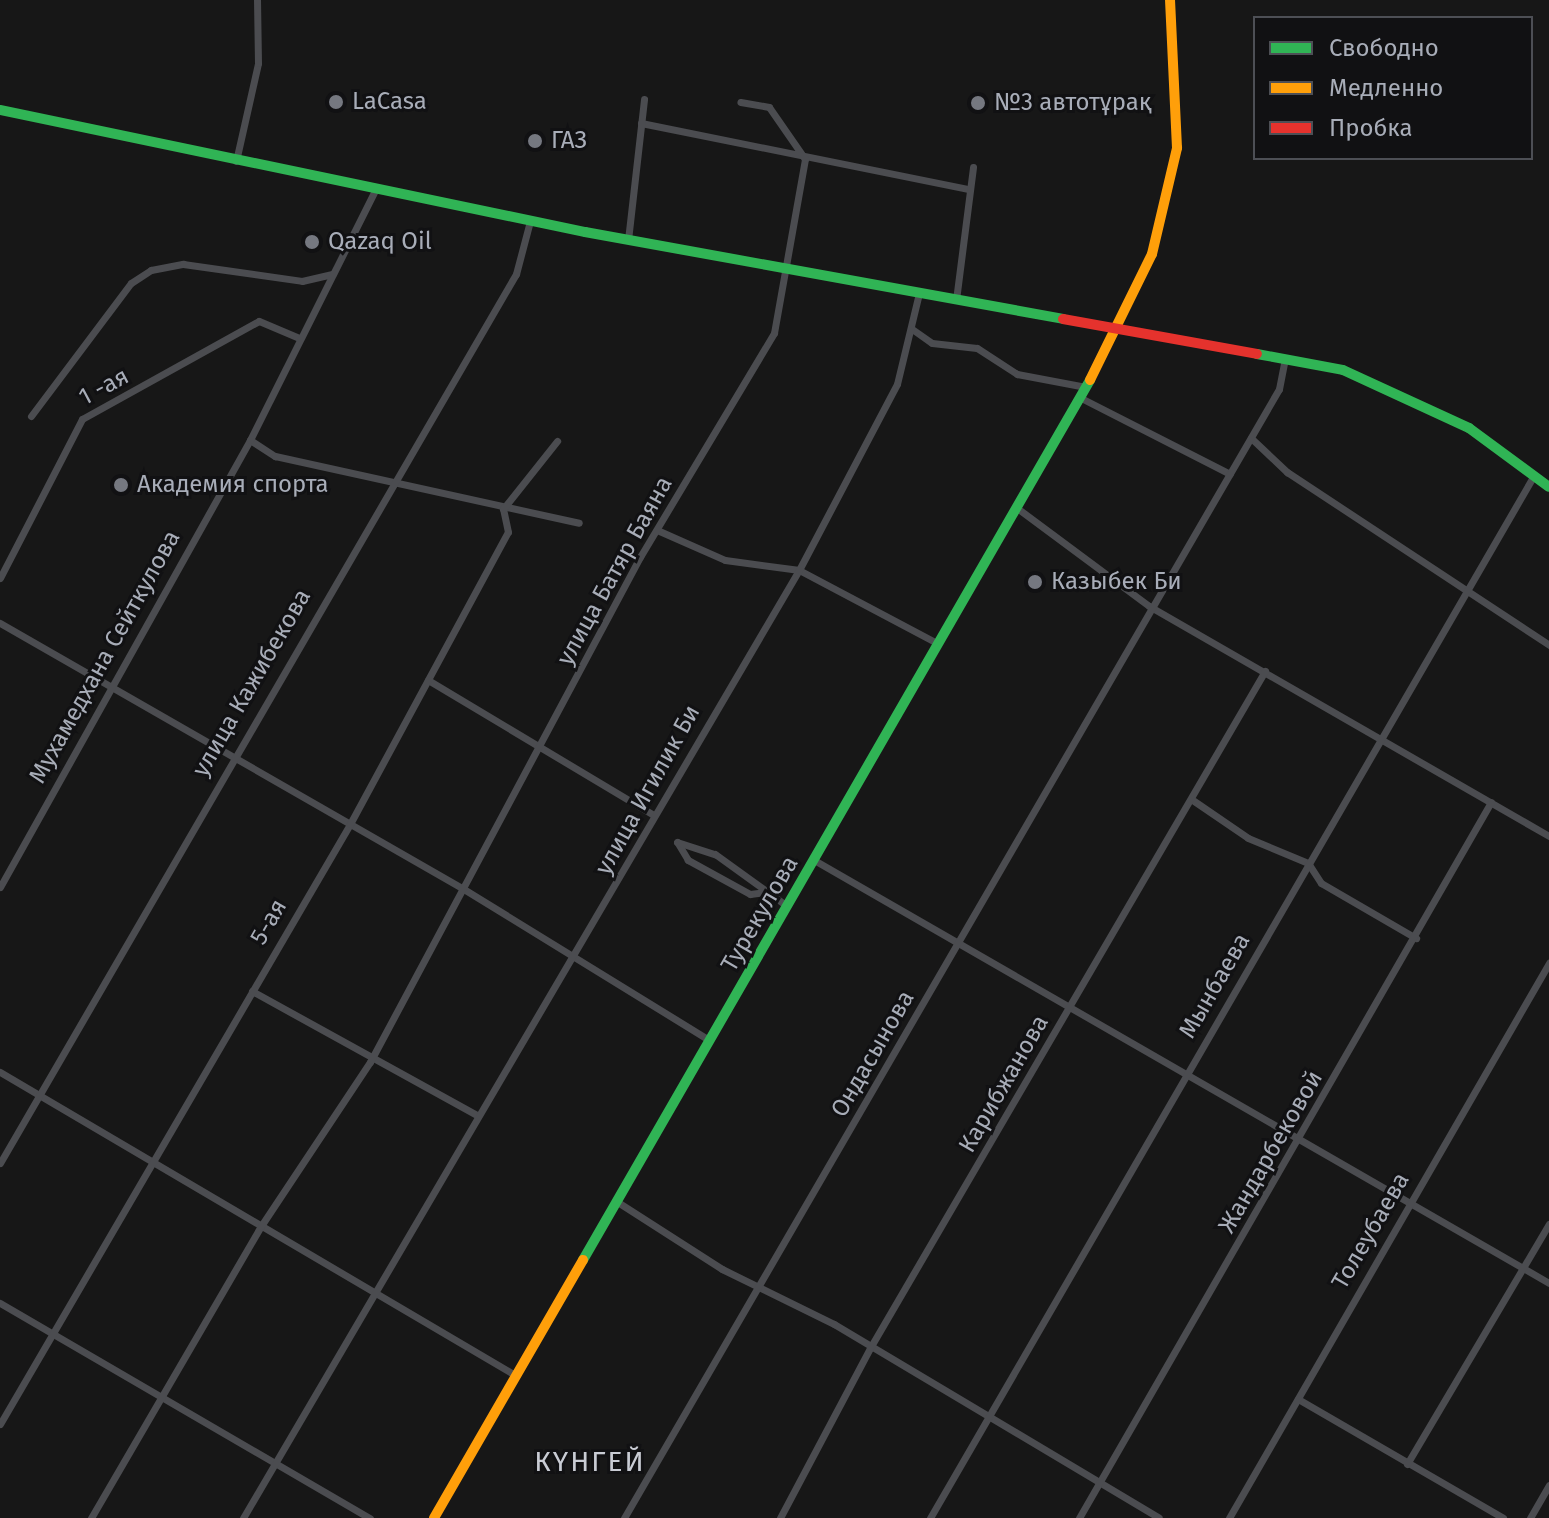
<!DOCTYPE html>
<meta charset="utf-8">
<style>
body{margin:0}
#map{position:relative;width:1549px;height:1518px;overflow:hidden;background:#171717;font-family:"Fira Sans",sans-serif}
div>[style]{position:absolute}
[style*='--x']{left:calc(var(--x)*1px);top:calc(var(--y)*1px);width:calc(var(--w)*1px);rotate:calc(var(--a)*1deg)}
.street>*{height:7px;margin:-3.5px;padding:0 3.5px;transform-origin:3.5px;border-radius:3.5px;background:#4b4c50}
.fast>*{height:10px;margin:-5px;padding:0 5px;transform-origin:5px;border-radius:5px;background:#30b455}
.slow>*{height:10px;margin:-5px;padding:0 5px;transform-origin:5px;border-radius:5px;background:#ff9f0a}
.jam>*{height:10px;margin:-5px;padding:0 5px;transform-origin:5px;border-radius:5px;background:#e5322d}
.dots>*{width:22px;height:22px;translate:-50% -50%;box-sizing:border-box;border:4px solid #111113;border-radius:50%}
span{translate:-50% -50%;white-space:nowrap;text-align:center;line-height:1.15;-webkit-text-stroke:6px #111113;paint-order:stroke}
.poi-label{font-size:24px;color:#a8adb8}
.left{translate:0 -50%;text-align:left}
.street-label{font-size:24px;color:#a8adb8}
.quarter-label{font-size:28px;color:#c9ccd4;letter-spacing:2px}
.legend{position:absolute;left:1253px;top:16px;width:280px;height:144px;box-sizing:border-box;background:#111113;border:2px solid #4d4f55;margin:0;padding:10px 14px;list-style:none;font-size:24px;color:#a8adb8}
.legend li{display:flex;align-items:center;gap:16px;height:40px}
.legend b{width:40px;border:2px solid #4d4f55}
</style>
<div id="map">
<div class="street">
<div style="--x:641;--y:123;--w:333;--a:11.4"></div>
<div style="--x:236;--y:161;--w:100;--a:-77.3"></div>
<div style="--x:258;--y:63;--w:63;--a:-90.9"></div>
<div style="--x:628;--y:240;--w:142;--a:-83.5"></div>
<div style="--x:956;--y:300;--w:134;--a:-82.7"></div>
<div style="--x:912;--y:329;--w:24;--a:35"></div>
<div style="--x:932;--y:343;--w:45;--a:6.3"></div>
<div style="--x:977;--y:348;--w:48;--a:33"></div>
<div style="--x:1017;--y:374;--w:70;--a:10.7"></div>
<div style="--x:1081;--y:398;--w:167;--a:27"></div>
<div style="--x:31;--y:416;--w:166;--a:-53.1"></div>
<div style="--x:131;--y:283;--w:24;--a:-33"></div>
<div style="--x:151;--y:270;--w:33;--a:-11"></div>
<div style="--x:183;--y:264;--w:120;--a:8.1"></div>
<div style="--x:302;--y:281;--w:31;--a:-13"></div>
<div style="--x:1251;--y:438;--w:50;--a:43.4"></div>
<div style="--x:1287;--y:472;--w:314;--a:33.4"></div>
<div style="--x:250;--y:440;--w:30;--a:33"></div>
<div style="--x:275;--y:456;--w:311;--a:12.4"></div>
<div style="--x:1017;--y:508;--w:164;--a:36.6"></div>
<div style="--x:1149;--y:606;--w:461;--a:29.9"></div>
<div style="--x:657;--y:530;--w:74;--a:23.8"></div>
<div style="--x:725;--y:560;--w:75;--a:7.7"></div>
<div style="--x:799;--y:570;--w:156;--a:27.9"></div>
<div style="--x:0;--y:578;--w:179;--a:-62.7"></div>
<div style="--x:82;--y:419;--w:202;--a:-29"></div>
<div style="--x:259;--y:321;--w:43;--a:23"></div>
<div style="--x:0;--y:623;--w:533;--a:29.84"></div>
<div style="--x:462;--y:888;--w:290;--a:31.6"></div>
<div style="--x:428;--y:680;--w:263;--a:30.9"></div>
<div style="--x:1194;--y:801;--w:65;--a:34.4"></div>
<div style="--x:1248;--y:838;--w:65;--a:22.6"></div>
<div style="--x:1308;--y:863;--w:24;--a:57"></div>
<div style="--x:1321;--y:883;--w:110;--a:30.1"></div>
<div style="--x:814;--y:860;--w:848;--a:29.92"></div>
<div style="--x:0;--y:887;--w:512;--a:-60.78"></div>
<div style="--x:250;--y:440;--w:280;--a:-63.4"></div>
<div style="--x:765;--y:892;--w:15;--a:172"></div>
<div style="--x:750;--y:894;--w:71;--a:-151.3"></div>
<div style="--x:688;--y:860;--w:21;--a:-121"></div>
<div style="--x:677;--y:842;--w:40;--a:18"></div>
<div style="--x:715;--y:854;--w:89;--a:35.8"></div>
<div style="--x:252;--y:991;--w:258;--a:28.9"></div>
<div style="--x:0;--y:1072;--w:598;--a:30.47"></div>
<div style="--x:0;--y:1163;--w:1028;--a:-59.87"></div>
<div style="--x:516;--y:274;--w:55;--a:-75.2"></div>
<div style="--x:616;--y:1201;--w:126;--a:32.7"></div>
<div style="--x:722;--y:1269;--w:125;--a:26.2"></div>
<div style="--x:834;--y:1324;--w:378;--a:30.8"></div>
<div style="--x:0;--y:1303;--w:428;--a:30.2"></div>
<div style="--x:1298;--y:1399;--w:237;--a:30.1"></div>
<div style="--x:0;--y:1424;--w:695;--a:-59.74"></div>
<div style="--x:350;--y:824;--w:332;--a:-61.6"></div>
<div style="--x:508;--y:532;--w:24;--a:-102"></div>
<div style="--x:503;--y:509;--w:87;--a:-51.5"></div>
<div style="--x:1407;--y:1464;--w:279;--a:-59.4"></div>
<div style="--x:91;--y:1518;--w:338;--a:-59.8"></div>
<div style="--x:261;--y:1226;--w:197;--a:-56.4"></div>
<div style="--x:370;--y:1062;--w:573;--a:-61.87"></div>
<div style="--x:640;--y:557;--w:261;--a:-59.1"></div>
<div style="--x:774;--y:333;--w:177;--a:-79.9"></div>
<div style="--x:805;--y:159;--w:63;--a:-124.7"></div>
<div style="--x:769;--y:107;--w:29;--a:-170"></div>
<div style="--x:243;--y:1518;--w:1099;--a:-59.61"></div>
<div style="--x:799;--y:570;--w:210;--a:-62.2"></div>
<div style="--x:897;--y:384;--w:94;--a:-76.4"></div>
<div style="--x:624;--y:1518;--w:1305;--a:-59.88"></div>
<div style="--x:1279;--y:389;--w:31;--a:-79"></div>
<div style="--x:780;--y:1518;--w:192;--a:-62.1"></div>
<div style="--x:870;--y:1348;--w:784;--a:-59.74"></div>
<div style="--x:930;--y:1518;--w:1205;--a:-59.92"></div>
<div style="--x:1079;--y:1518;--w:826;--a:-60.08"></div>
<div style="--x:1229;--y:1518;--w:641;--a:-60.03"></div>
<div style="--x:1530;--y:1518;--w:38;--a:-60"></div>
</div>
<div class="fast">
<div style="--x:0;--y:110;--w:598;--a:11.78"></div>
<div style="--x:585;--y:232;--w:486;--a:10.3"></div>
<div style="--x:1257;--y:354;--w:87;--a:10.5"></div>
<div style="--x:1343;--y:370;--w:139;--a:24.7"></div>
<div style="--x:1469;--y:428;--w:99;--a:36.4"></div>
<div style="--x:583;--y:1260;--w:1016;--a:-60.05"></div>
</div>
<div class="slow">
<div style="--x:1090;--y:380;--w:140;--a:-63.8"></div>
<div style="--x:1152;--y:254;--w:109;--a:-76.7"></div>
<div style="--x:1177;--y:148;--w:148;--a:-92.7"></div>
<div style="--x:434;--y:1518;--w:298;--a:-60"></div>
</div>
<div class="jam">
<div style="--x:1063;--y:319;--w:197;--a:10.2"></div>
</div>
<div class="dots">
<div style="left:336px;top:102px;background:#757880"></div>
<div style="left:978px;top:103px;background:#757880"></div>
<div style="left:535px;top:141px;background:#757880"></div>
<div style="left:312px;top:242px;background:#757880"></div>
<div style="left:121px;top:485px;background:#757880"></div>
<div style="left:1035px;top:582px;background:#757880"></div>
</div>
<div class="poi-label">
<span class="left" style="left:352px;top:102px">LaCasa</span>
<span class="left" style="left:994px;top:103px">№3 автотұрақ</span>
<span class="left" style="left:551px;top:141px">ГАЗ</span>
<span class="left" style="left:328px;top:242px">Qazaq Oil</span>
<span class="left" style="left:137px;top:485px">Академия спорта</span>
<span class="left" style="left:1051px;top:582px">Казыбек Би</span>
</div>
<div class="street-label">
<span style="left:104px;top:387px;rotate:-28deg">1 -ая</span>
<span style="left:615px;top:571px;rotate:-61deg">улица Батяр Баяна</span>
<span style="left:105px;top:657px;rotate:-61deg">Мухамедхана Сейткулова</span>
<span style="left:252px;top:683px;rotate:-60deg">улица Кажибекова</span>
<span style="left:648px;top:790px;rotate:-61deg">улица Игилик Би</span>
<span style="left:760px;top:914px;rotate:-60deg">Турекулова</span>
<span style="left:269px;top:922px;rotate:-60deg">5-ая</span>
<span style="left:1215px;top:986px;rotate:-60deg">Мынбаева</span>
<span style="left:873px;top:1054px;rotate:-60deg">Ондасынова</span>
<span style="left:1004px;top:1084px;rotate:-60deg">Карибжанова</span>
<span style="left:1271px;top:1152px;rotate:-60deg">Жандарбековой</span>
<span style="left:1371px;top:1231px;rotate:-60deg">Толеубаева</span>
</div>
<div class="quarter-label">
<span style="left:590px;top:1462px">КҮНГЕЙ</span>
</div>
<ul class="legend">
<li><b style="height:10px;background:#30b455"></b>Свободно</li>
<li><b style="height:10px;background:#ff9f0a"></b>Медленно</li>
<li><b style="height:10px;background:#e5322d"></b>Пробка</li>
</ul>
</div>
